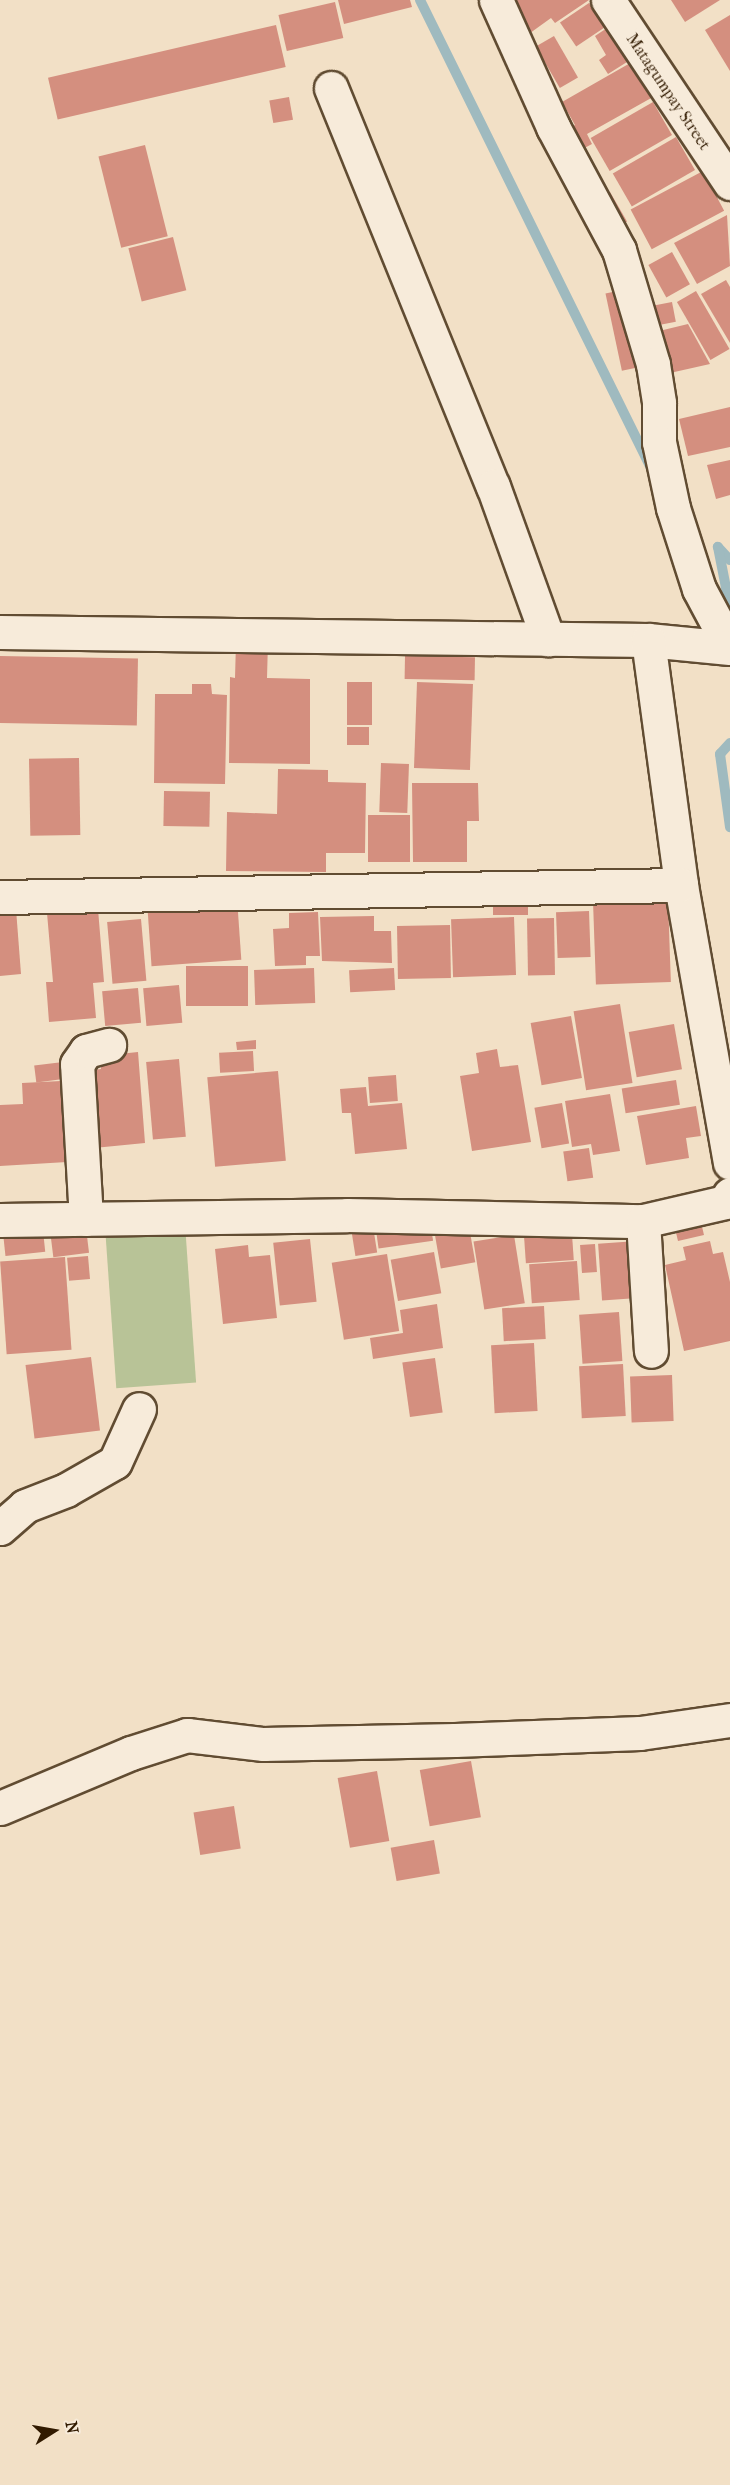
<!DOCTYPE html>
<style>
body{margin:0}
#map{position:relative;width:730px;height:2485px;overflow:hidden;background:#f2e0c6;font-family:"IM FELL French Canon",serif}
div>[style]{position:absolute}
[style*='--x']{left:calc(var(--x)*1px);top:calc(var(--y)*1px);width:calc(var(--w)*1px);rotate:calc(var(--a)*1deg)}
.green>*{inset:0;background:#b8c397;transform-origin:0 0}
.stream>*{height:10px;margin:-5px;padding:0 5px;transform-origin:5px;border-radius:5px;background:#9fbabf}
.building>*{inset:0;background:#d48f7f;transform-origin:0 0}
.roads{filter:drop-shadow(2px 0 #614c32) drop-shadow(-2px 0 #614c32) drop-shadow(0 2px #614c32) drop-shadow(0 -2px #614c32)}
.street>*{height:33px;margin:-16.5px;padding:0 16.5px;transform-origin:16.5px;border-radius:16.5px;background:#f7ebda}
span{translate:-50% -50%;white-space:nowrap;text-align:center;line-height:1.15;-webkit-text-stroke:5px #f7ebda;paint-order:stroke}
.street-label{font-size:16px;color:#311a00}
.north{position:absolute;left:24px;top:2401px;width:60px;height:60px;-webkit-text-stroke:4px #f7ebda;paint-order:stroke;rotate:79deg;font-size:16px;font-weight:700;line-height:24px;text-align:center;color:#311a00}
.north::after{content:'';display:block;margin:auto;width:21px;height:27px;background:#311a00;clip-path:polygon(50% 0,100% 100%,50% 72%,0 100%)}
</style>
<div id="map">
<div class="green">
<div style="left:185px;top:1224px;width:159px;height:80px;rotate:86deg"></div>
</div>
<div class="stream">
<div style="--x:420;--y:0;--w:522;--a:63.73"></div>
<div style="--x:730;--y:560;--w:18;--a:-133"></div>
<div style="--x:718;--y:547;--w:62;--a:78.9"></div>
<div style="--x:730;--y:743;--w:15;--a:132"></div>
<div style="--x:720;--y:754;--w:74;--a:82.2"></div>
</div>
<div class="building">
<div style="clip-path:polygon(338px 0,410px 0,412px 7px,344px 24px)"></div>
<div style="clip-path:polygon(505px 0,589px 0,555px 23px,551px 18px,519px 41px)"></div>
<div style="clip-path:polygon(671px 0,720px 0,685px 22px)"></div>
<div style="left:335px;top:2px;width:37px;height:58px;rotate:77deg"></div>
<div style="left:589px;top:3px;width:29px;height:35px;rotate:56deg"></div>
<div style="clip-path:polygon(730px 15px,730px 71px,705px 30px)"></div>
<div style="left:276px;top:25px;width:43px;height:234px;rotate:77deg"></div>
<div style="clip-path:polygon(607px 28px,627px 62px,608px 74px,599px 60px,606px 55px,595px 36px)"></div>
<div style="left:554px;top:36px;width:48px;height:21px;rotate:60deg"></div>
<div style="clip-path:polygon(632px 62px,653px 97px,587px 134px,592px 144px,575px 153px,563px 132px,575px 125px,562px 102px)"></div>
<div style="left:289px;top:97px;width:23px;height:20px;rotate:80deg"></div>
<div style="left:653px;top:102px;width:38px;height:72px;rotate:60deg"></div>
<div style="left:676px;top:137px;width:38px;height:73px;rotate:60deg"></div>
<div style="left:145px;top:145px;width:94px;height:48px;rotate:76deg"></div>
<div style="left:703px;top:171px;width:45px;height:82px;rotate:62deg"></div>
<div style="left:610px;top:192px;width:34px;height:13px;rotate:60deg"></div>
<div style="clip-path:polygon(727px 215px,730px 266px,697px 284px,674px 243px)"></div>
<div style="left:173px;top:237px;width:55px;height:46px;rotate:76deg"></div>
<div style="left:672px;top:252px;width:37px;height:27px;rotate:61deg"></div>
<div style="clip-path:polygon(726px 280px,730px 287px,730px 343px,701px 294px)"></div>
<div style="left:627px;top:289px;width:79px;height:22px;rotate:78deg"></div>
<div style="left:696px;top:291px;width:67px;height:22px;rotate:60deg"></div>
<div style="left:672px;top:302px;width:20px;height:25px;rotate:79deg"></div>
<div style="clip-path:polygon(688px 324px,710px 364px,661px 375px,655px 332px)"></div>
<div style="clip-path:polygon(730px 407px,730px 447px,688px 456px,679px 419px)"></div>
<div style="clip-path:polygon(730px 460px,730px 495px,716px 499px,707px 465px)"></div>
<div style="clip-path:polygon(236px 642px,268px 642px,267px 678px,310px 679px,310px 764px,229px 763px,230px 677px,235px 678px)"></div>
<div style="left:0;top:656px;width:138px;height:67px;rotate:1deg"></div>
<div style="left:405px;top:656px;width:70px;height:23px;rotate:1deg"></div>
<div style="left:347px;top:682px;width:25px;height:43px"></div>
<div style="left:417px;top:682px;width:56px;height:86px;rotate:2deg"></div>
<div style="clip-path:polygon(192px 684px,211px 684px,212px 694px,227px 695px,225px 784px,154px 783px,155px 694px,192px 694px)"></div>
<div style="left:347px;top:727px;width:22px;height:18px"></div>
<div style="left:79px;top:758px;width:77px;height:50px;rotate:89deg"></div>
<div style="left:381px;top:763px;width:28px;height:49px;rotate:2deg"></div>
<div style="clip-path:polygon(278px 769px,328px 770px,328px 782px,366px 783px,365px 853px,326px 853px,326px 872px,226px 871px,227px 812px,277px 814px)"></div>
<div style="clip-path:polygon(412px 783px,478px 783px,479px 821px,467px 821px,467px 862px,413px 862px)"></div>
<div style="left:164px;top:791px;width:46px;height:35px;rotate:1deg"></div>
<div style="left:368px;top:815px;width:42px;height:47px"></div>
<div style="left:528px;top:896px;width:19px;height:35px;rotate:90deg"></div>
<div style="left:237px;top:898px;width:62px;height:90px;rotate:86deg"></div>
<div style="left:668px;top:900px;width:82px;height:75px;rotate:88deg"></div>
<div style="clip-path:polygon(16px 909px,21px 974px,0 976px,0 910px)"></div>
<div style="clip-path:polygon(98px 909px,104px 982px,93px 983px,96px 1018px,49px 1022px,46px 982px,53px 982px,47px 913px)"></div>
<div style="left:589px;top:911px;width:46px;height:33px;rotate:88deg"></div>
<div style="clip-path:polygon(318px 912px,320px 956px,306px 956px,306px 965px,275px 966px,273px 929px,289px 928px,289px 913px)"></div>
<div style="clip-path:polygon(374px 916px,374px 931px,391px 931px,392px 963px,322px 961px,320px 917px)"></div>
<div style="left:514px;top:917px;width:58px;height:63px;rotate:88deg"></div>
<div style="left:554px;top:918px;width:57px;height:27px;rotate:89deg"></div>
<div style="left:141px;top:919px;width:62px;height:34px;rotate:85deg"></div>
<div style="left:450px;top:925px;width:53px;height:53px;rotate:89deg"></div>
<div style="left:186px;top:966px;width:62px;height:40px"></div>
<div style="left:314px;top:968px;width:35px;height:60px;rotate:88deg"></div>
<div style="left:394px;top:968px;width:22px;height:45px;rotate:87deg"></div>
<div style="left:179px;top:985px;width:38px;height:36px;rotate:85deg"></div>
<div style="left:138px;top:988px;width:35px;height:36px;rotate:85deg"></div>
<div style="left:620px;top:1004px;width:80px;height:47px;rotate:81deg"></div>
<div style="left:571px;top:1016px;width:63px;height:41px;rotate:80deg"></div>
<div style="left:674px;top:1024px;width:46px;height:46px;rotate:80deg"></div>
<div style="clip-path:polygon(256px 1040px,256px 1049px,237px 1050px,236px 1042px)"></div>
<div style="clip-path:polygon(497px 1049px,500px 1067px,518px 1065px,531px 1142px,472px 1151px,460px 1076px,479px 1073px,476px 1053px)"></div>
<div style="left:253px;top:1051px;width:20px;height:34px;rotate:87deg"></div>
<div style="clip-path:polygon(138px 1052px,145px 1143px,94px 1148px,87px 1071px,101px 1069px,100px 1056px)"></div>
<div style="left:179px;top:1059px;width:78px;height:33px;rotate:85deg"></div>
<div style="left:63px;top:1062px;width:17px;height:29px;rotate:83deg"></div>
<div style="left:278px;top:1071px;width:90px;height:71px;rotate:85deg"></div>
<div style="left:396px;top:1075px;width:26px;height:28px;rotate:86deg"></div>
<div style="left:676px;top:1080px;width:25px;height:55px;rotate:81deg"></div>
<div style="clip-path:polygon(61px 1081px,67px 1162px,0 1166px,0 1105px,23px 1104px,22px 1083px)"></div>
<div style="clip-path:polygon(366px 1087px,368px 1106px,402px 1103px,407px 1149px,355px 1154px,351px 1113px,342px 1113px,340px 1089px)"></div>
<div style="clip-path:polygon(610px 1094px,620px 1151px,593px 1155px,591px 1144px,572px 1147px,565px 1101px)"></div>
<div style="left:562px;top:1103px;width:41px;height:28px;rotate:80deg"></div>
<div style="clip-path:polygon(696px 1106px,701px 1136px,686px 1138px,689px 1158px,646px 1165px,637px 1116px)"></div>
<div style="left:589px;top:1148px;width:30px;height:26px;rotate:82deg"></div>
<div style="clip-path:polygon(699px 1214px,704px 1235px,678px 1241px,672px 1216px)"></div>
<div style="left:430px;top:1219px;width:22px;height:55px;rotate:82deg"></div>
<div style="left:372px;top:1220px;width:33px;height:22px;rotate:81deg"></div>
<div style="left:571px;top:1220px;width:40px;height:48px;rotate:86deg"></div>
<div style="left:42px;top:1221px;width:31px;height:40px;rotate:84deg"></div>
<div style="left:468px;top:1221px;width:42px;height:35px;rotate:80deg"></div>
<div style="left:86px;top:1228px;width:25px;height:36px;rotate:83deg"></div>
<div style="left:514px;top:1235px;width:69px;height:41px;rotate:81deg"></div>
<div style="left:310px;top:1239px;width:63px;height:37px;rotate:84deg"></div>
<div style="left:637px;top:1241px;width:57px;height:39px;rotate:86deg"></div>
<div style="clip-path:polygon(710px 1241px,713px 1254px,723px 1252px,730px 1282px,730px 1341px,684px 1351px,665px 1265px,686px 1260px,683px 1247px)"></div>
<div style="left:595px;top:1244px;width:28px;height:15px;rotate:86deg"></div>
<div style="clip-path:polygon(248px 1245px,249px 1257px,270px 1255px,277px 1318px,223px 1324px,215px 1249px)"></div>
<div style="left:434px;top:1252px;width:42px;height:44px;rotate:80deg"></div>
<div style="left:387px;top:1254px;width:78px;height:56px;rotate:81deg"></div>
<div style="left:88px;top:1256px;width:23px;height:21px;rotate:85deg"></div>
<div style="left:65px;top:1257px;width:93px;height:65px;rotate:86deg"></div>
<div style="left:577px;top:1261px;width:39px;height:48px;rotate:86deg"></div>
<div style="clip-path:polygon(437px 1304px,443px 1348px,373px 1359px,370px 1338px,403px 1333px,400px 1310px)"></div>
<div style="left:544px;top:1306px;width:33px;height:42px;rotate:87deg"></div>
<div style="left:619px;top:1312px;width:49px;height:40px;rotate:86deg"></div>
<div style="left:534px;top:1343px;width:68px;height:43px;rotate:87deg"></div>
<div style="left:91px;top:1357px;width:74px;height:66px;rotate:83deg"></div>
<div style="left:435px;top:1358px;width:55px;height:33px;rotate:82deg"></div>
<div style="left:623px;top:1364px;width:52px;height:44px;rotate:87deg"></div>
<div style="left:672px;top:1375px;width:46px;height:42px;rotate:88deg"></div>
<div style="left:471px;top:1761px;width:57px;height:52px;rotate:80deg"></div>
<div style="left:377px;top:1771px;width:71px;height:40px;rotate:80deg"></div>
<div style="left:234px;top:1806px;width:43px;height:41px;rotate:81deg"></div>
<div style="left:434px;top:1840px;width:34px;height:44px;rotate:80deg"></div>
</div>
<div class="roads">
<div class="street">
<div style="--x:496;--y:0;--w:139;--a:65.8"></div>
<div style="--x:553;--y:127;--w:140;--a:61.8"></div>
<div style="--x:619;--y:250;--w:119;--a:73.4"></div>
<div style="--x:653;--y:364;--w:39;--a:81"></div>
<div style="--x:659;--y:403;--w:39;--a:90"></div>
<div style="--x:659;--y:442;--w:67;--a:78"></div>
<div style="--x:673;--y:508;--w:85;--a:72.2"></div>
<div style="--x:699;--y:589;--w:66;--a:61.9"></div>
<div style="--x:608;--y:0;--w:220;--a:56.3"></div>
<div style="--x:331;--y:88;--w:430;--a:67.9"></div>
<div style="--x:493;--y:486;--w:163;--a:70.2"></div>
<div style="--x:0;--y:632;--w:648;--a:0.71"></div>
<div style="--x:648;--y:640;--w:82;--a:5.6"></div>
<div style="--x:648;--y:640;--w:247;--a:82.3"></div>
<div style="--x:681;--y:885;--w:282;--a:80"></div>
<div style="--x:0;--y:897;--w:681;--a:-1.01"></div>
<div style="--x:86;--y:1219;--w:155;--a:-93.3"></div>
<div style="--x:77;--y:1064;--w:16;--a:-55"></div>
<div style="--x:86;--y:1051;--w:24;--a:-15"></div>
<div style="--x:0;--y:1220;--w:347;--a:-0.8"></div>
<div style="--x:347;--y:1215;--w:296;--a:1.2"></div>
<div style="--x:643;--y:1221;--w:84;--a:-13"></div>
<div style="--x:725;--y:1202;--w:9;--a:-58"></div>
<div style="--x:643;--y:1221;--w:130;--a:86.5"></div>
<div style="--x:0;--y:1528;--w:33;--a:-41"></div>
<div style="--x:25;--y:1506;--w:44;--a:-21.3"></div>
<div style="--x:66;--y:1490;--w:56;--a:-29.7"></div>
<div style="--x:115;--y:1462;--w:58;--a:-65.6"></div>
<div style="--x:0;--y:1808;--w:142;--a:-22.8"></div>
<div style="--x:131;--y:1753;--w:59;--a:-17.8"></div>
<div style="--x:187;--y:1735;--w:77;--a:6.8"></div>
<div style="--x:263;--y:1744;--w:192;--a:-1.2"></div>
<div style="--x:455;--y:1740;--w:185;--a:-2.2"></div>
<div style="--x:640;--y:1733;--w:91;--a:-8.2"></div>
</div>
</div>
<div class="street-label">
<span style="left:668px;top:92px;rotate:56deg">Matagumpay Street</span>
</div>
<div class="north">N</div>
</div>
